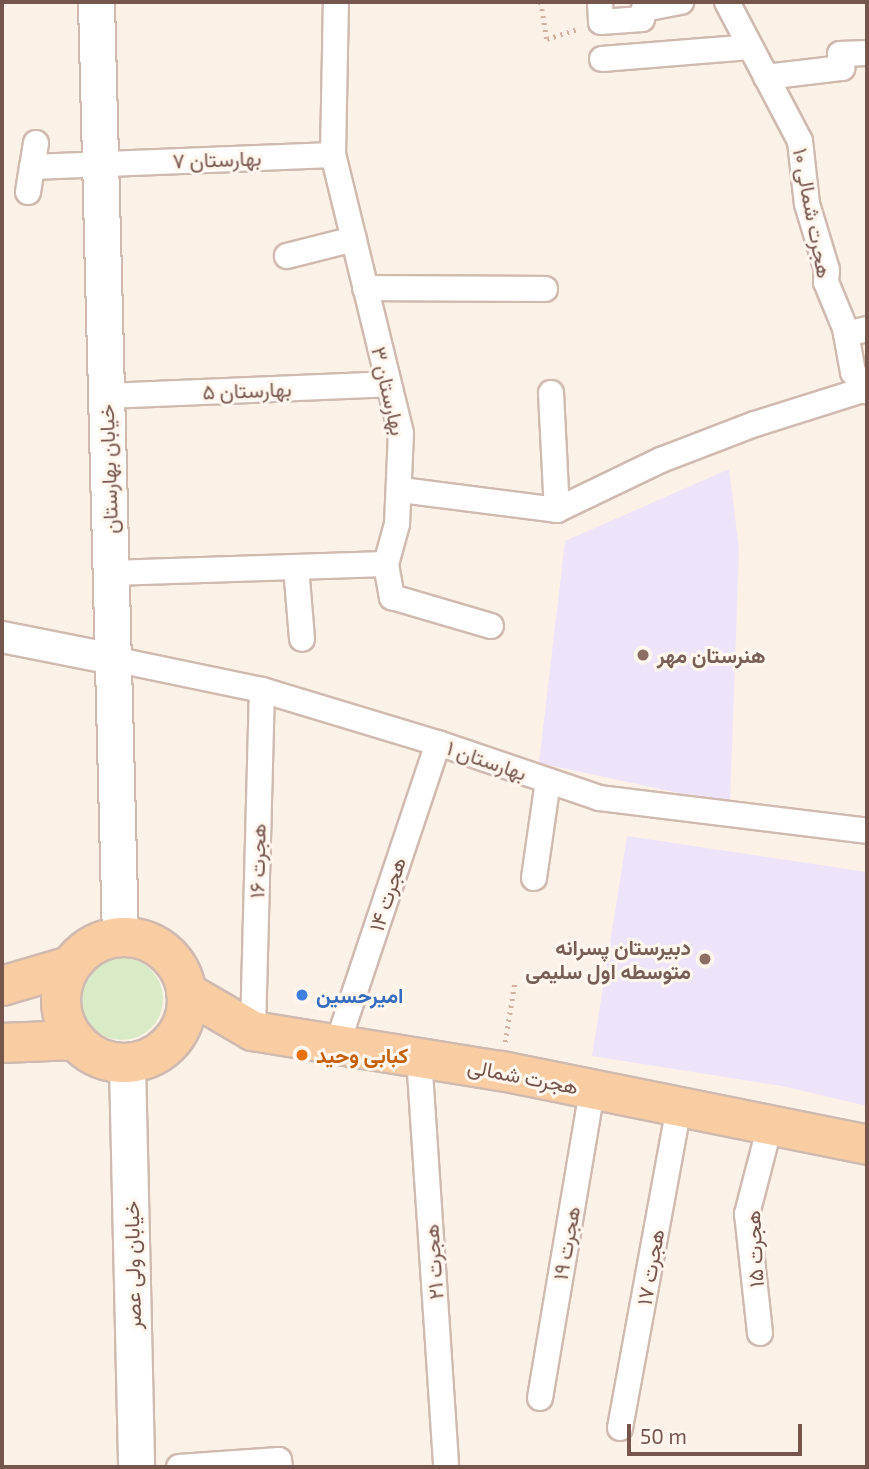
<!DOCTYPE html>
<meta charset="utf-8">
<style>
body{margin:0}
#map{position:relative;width:869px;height:1469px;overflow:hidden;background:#fcf1e7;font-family:"Exo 2",Vazirmatn,sans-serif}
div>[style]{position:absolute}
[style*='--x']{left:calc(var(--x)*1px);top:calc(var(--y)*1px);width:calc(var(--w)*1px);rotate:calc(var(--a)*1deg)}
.education>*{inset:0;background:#eee4f9}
.green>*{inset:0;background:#d9eac6}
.round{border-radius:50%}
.path>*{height:4.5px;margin-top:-2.25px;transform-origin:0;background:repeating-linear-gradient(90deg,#d7b0a2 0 2px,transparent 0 7px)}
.roads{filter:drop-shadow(2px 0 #d0bab0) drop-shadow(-2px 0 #d0bab0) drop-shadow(0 2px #d0bab0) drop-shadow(0 -2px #d0bab0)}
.minor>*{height:24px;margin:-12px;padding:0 12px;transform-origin:12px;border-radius:12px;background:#fff}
.tertiary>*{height:30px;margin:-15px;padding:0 15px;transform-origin:15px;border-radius:15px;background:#fff}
.secondary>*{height:35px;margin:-17.5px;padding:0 17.5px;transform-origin:17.5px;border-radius:17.5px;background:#fff}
.primary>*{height:38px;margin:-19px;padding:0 19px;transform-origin:19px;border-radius:19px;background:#f9cda1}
.primary>.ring{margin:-19px;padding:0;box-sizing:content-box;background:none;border:38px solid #f9cda1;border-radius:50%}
.dots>*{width:19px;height:19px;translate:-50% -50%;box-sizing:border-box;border:4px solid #fff6ee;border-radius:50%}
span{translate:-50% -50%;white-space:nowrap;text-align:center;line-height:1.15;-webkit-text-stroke:6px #fff6ee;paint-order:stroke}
.street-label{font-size:21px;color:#76554c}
.education-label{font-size:21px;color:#785e54;font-weight:700}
.left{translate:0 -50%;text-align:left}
.right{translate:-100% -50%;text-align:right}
.shop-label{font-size:21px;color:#366cbe;font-weight:700}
.food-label{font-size:21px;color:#c56008;font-weight:700}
.frame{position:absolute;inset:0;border:4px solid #76554c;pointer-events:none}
.scale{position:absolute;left:627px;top:1424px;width:175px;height:32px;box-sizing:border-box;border:4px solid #76554c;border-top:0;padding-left:9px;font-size:21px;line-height:24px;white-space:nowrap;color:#76554c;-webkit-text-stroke:5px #fff6ee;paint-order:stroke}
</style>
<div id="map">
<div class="education">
<div style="clip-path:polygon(729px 469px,739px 548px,730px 804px,539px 763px,565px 541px)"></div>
<div style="clip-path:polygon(627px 836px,867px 872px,867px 1106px,782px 1086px,592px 1056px)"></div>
</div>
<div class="green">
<div class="round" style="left:81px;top:958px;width:82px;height:82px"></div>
</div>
<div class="path">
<div style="--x:541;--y:2;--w:37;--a:81"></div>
<div style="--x:547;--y:39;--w:35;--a:-18"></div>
<div style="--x:505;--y:1042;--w:63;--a:-80.8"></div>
</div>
<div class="roads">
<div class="minor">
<div style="--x:600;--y:2;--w:20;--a:87"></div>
<div style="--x:601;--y:22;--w:41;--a:-4.2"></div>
<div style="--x:642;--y:19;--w:10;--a:-79"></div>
<div style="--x:644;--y:9;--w:38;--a:-11"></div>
<div style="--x:727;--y:2;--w:157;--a:62.3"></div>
<div style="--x:800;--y:141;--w:63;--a:83.7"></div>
<div style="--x:807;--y:204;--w:69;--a:73.1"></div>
<div style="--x:827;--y:270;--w:12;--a:95"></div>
<div style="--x:826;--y:282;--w:50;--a:67.6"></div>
<div style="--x:845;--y:328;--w:45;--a:79.7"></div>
<div style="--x:853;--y:372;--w:24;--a:54"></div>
<div style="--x:602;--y:59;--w:148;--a:-4.6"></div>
<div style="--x:766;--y:77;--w:77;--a:-6.8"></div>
<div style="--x:842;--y:68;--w:14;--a:-98"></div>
<div style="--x:840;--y:54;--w:27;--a:-2"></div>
<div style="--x:36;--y:143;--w:24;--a:99"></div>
<div style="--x:32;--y:167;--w:301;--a:-2.3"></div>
<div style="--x:28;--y:192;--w:25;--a:-81"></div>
<div style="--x:287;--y:256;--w:69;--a:-14.2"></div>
<div style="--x:365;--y:288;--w:180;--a:0.3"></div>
<div style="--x:846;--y:334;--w:22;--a:-13"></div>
<div style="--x:551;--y:393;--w:117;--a:87.1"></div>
<div style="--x:106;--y:396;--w:282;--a:-2.4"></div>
<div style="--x:401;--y:490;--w:157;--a:7.3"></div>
<div style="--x:557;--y:510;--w:115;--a:-25.7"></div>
<div style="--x:661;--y:460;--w:101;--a:-21"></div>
<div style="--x:755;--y:424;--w:116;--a:-17.5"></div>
<div style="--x:386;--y:564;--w:34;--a:80"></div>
<div style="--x:392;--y:597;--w:103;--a:16.3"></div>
<div style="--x:296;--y:567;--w:72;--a:85.2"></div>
<div style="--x:111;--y:573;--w:275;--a:-1.9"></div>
<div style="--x:386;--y:564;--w:41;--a:-74.6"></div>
<div style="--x:397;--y:524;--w:91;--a:-87.5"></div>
<div style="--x:401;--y:433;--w:286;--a:-103.7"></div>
<div style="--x:333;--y:155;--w:153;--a:-88.9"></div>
<div style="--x:113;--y:659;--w:152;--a:11.8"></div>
<div style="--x:262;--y:690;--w:184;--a:16.8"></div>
<div style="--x:438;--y:743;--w:171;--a:18.8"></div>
<div style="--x:600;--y:798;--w:269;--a:7"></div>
<div style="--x:534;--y:878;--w:98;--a:-81.8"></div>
<div style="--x:253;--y:1031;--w:341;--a:-88.5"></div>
<div style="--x:337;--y:1045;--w:318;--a:-71.5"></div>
<div style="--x:419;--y:1057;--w:411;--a:86.2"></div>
<div style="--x:760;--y:1333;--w:120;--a:-96.2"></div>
<div style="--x:747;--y:1214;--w:92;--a:-75.5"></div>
<div style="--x:540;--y:1398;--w:313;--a:-80.4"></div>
<div style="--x:620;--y:1428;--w:326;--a:-79.6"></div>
<div style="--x:179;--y:1467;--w:100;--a:-4"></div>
<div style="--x:279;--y:1460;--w:7;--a:82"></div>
</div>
<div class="tertiary">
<div style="--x:2;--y:637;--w:113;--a:11.2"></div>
</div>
<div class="secondary">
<div style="--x:96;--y:2;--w:935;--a:88.53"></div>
<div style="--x:127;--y:1064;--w:403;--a:88.7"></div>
</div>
<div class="primary">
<div class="ring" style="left:61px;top:937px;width:88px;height:88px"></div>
<div style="--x:2;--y:986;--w:71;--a:-16.4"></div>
<div style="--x:186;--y:992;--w:78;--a:30.2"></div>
<div style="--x:253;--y:1031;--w:251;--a:9.2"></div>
<div style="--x:501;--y:1071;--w:373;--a:11.4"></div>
<div style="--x:2;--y:1043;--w:73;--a:-2.4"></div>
</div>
</div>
<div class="dots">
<div style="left:643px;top:655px;background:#8d6e63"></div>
<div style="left:705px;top:959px;background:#8d6e63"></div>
<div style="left:302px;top:995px;background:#3f7fe0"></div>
<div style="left:302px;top:1055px;background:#e8710a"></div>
</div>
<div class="street-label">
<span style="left:217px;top:159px;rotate:-2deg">بهارستان ۷</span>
<span style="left:813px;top:213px;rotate:79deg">هجرت شمالی ۱۰</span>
<span style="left:247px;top:390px;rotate:-2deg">بهارستان ۵</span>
<span style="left:389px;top:391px;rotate:77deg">بهارستان ۳</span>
<span style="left:108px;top:469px;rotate:-92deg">خیابان بهارستان</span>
<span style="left:487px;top:760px;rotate:19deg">بهارستان ۱</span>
<span style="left:257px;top:861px;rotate:-89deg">هجرت ۱۶</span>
<span style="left:387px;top:894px;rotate:-72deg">هجرت ۱۴</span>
<span style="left:523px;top:1076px;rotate:11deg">هجرت شمالی</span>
<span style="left:566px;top:1243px;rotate:-80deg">هجرت ۱۹</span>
<span style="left:754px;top:1249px;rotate:-93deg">هجرت ۱۵</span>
<span style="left:433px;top:1262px;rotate:-94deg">هجرت ۲۱</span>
<span style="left:132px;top:1265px;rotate:-91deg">خیابان ولی عصر</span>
<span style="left:650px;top:1267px;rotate:-80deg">هجرت ۱۷</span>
</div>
<div class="education-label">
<span class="left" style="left:657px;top:655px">هنرستان مهر</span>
<span class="right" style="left:691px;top:959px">دبیرستان پسرانه<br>متوسطه اول سلیمی</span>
</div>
<div class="shop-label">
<span class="left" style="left:316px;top:995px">امیرحسین</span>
</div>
<div class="food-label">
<span class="left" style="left:316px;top:1055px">کبابی وحید</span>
</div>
<div class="frame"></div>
<div class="scale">50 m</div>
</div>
